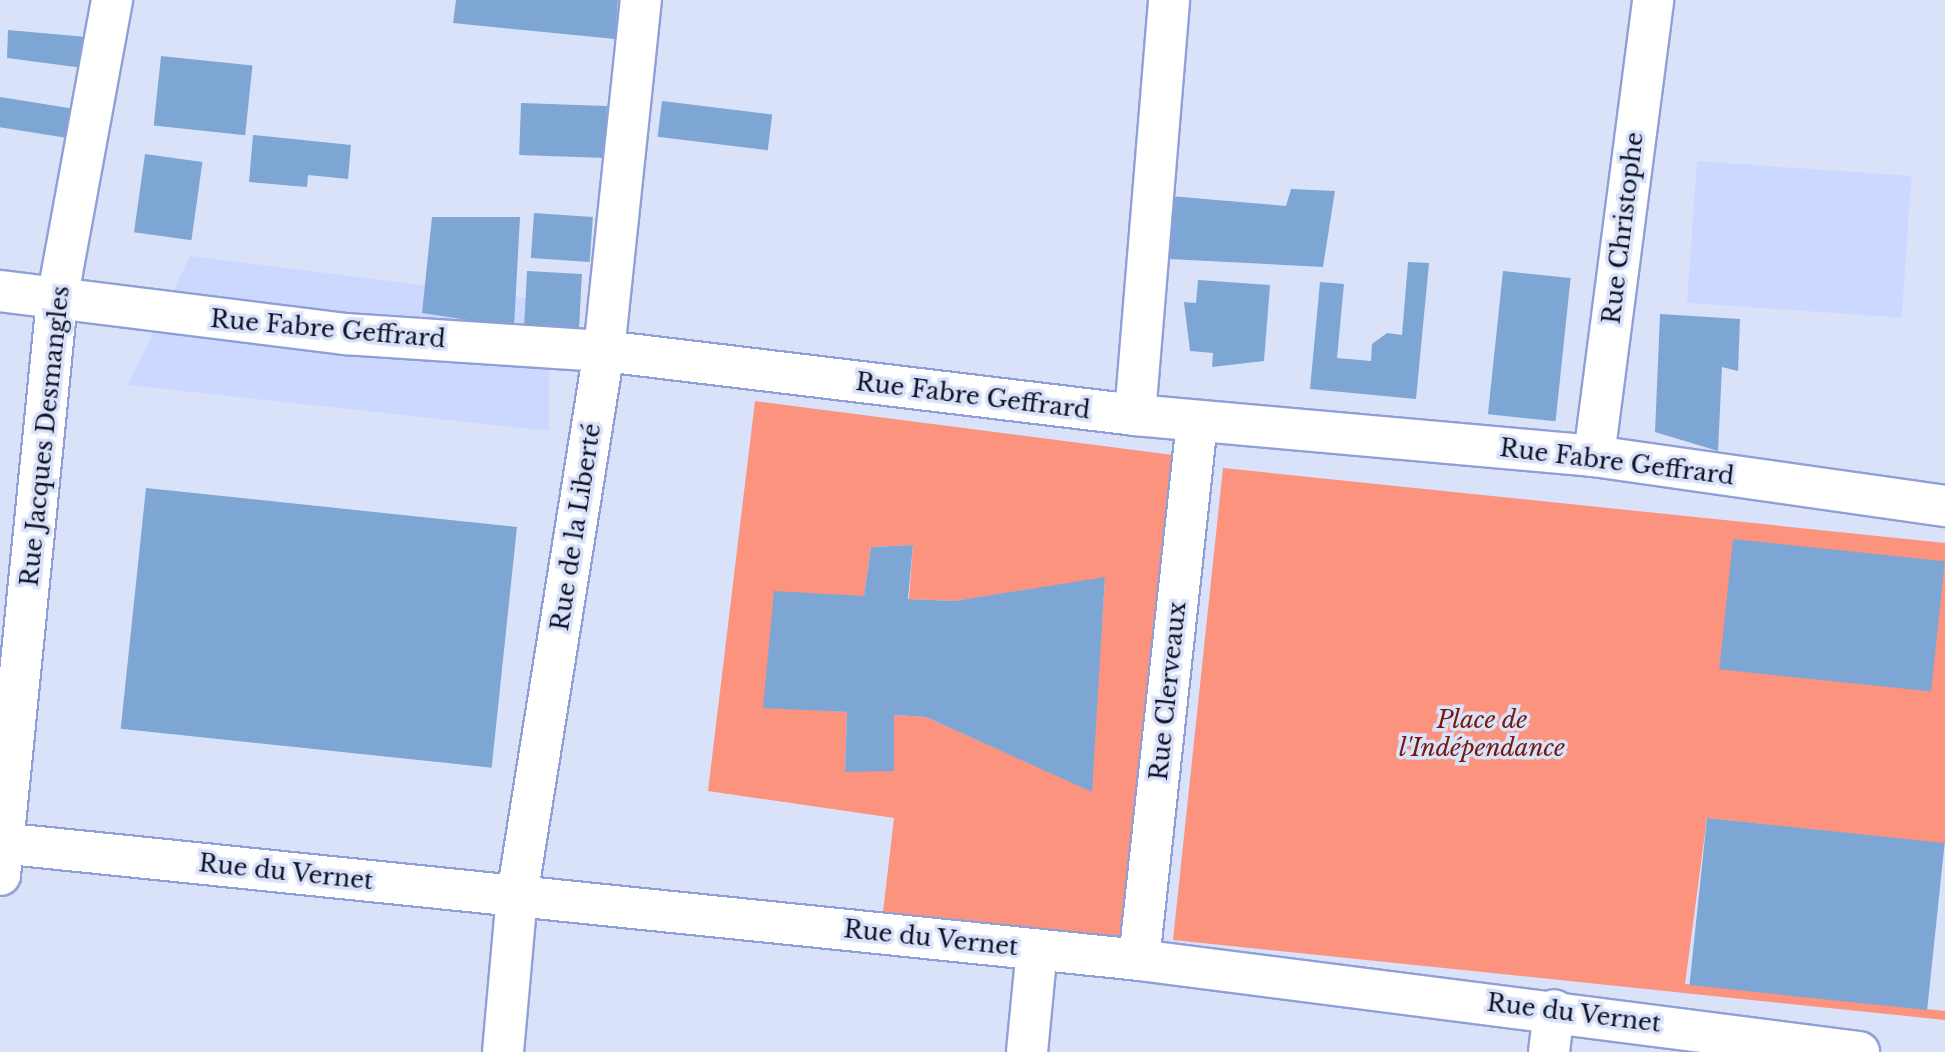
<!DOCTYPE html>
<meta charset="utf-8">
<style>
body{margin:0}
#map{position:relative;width:1945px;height:1052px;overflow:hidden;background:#dae2f9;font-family:"Libre Baskerville",serif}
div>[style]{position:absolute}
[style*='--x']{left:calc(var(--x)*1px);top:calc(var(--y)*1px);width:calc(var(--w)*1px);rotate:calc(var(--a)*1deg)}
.built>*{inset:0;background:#ccd8ff;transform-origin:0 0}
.green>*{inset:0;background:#fb937f}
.building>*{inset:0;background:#7da6d5;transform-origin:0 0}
.roads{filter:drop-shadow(2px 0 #90a0d6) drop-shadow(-2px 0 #90a0d6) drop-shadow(0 2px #90a0d6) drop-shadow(0 -2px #90a0d6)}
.minor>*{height:40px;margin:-20px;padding:0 20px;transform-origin:20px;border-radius:20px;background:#fff}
span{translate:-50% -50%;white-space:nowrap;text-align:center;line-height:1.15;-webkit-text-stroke:7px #dae2f9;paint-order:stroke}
.street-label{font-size:24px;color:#0d1226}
.park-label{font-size:24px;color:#75190a;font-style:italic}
</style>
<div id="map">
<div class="built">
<div style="left:1697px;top:161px;width:215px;height:142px;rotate:4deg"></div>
<div style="clip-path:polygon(190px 256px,550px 301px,549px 431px,128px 385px)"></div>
</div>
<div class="green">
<div style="clip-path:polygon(evenodd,755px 401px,1173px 455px,1120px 936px,883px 912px,894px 818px,708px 791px,755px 401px,913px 545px,909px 599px,954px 601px,1105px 578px,1091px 791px,926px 717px,894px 715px,845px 771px,847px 712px,763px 707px,864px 596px,871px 547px,913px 545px)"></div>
<div style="clip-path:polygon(1223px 468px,1945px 543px,1945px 844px,1707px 818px,1685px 984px,1945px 1011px,1945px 1020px,1173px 940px)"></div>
</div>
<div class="building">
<div style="clip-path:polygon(456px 0,618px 0,615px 39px,453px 23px)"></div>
<div style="clip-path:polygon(8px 30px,98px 38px,91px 69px,7px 58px)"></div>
<div style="left:161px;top:56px;width:92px;height:70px;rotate:6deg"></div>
<div style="left:0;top:97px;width:84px;height:30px;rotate:9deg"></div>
<div style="left:662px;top:101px;width:111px;height:36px;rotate:7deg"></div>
<div style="left:521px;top:103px;width:86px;height:52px;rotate:2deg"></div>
<div style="clip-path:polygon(253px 135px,351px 145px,348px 179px,308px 175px,307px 187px,249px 182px)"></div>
<div style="left:145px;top:154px;width:58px;height:79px;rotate:8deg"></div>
<div style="clip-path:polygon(1291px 189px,1335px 191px,1323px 267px,1169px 259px,1170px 196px,1286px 206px)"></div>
<div style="left:534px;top:213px;width:59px;height:45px;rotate:4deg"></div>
<div style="clip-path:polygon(432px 217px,520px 217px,514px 327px,422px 313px)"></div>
<div style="clip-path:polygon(1408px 262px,1429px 263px,1416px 399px,1310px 389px,1320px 282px,1344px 284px,1337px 358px,1371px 361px,1372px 344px,1387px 333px,1402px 335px)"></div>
<div style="left:527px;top:271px;width:55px;height:64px;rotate:3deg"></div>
<div style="left:1503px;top:271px;width:68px;height:144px;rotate:6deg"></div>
<div style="clip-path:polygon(1198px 280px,1270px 285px,1264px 361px,1212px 367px,1213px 353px,1190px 351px,1184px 302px,1196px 303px)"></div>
<div style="clip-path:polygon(1660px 314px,1740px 319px,1738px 371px,1722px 367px,1718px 451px,1655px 432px)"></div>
<div style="left:146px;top:488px;width:373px;height:242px;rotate:6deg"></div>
<div style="left:1733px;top:539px;width:213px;height:131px;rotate:6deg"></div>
<div style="clip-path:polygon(913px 545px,908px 599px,954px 601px,1105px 577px,1092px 792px,926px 717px,894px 715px,894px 771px,845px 772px,847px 712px,763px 708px,774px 591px,864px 596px,871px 547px)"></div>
<div style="left:1707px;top:818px;width:239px;height:168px;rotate:6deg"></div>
</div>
<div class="roads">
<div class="minor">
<div style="--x:0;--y:291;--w:349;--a:7.1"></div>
<div style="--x:346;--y:334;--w:259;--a:3.8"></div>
<div style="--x:604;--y:351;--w:535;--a:6.87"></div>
<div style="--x:1135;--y:415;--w:461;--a:5.1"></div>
<div style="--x:1594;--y:456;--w:355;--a:8.1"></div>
<div style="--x:1135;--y:415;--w:416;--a:-85.3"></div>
<div style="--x:1594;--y:456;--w:460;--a:-82.6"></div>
<div style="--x:0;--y:843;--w:1145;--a:5.86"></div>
<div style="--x:1139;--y:960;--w:726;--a:7.28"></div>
<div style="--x:0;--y:875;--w:578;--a:-84.34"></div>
<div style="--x:57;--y:300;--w:305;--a:-79.6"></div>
<div style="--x:1139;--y:960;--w:541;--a:-83.85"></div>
<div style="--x:503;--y:1052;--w:157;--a:-84.9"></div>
<div style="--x:517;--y:896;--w:552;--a:-80.93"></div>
<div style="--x:604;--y:351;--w:353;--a:-84"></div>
<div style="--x:1027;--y:1052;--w:103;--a:-84.5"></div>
<div style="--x:1549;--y:1052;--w:42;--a:-83.2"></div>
</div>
</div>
<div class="street-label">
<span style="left:1623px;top:228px;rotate:-83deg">Rue Christophe</span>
<span style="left:328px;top:329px;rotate:5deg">Rue Fabre Geffrard</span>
<span style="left:973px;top:396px;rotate:7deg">Rue Fabre Geffrard</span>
<span style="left:45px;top:436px;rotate:-84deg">Rue Jacques Desmangles</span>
<span style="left:1617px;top:462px;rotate:7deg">Rue Fabre Geffrard</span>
<span style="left:576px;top:527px;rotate:-81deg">Rue de la Liberté</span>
<span style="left:1168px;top:691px;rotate:-84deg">Rue Clerveaux</span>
<span style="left:286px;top:872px;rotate:6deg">Rue du Vernet</span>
<span style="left:931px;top:938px;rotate:6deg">Rue du Vernet</span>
<span style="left:1574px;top:1013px;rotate:7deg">Rue du Vernet</span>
</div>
<div class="park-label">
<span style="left:1482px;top:734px">Place de<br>l'Indépendance</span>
</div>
</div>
